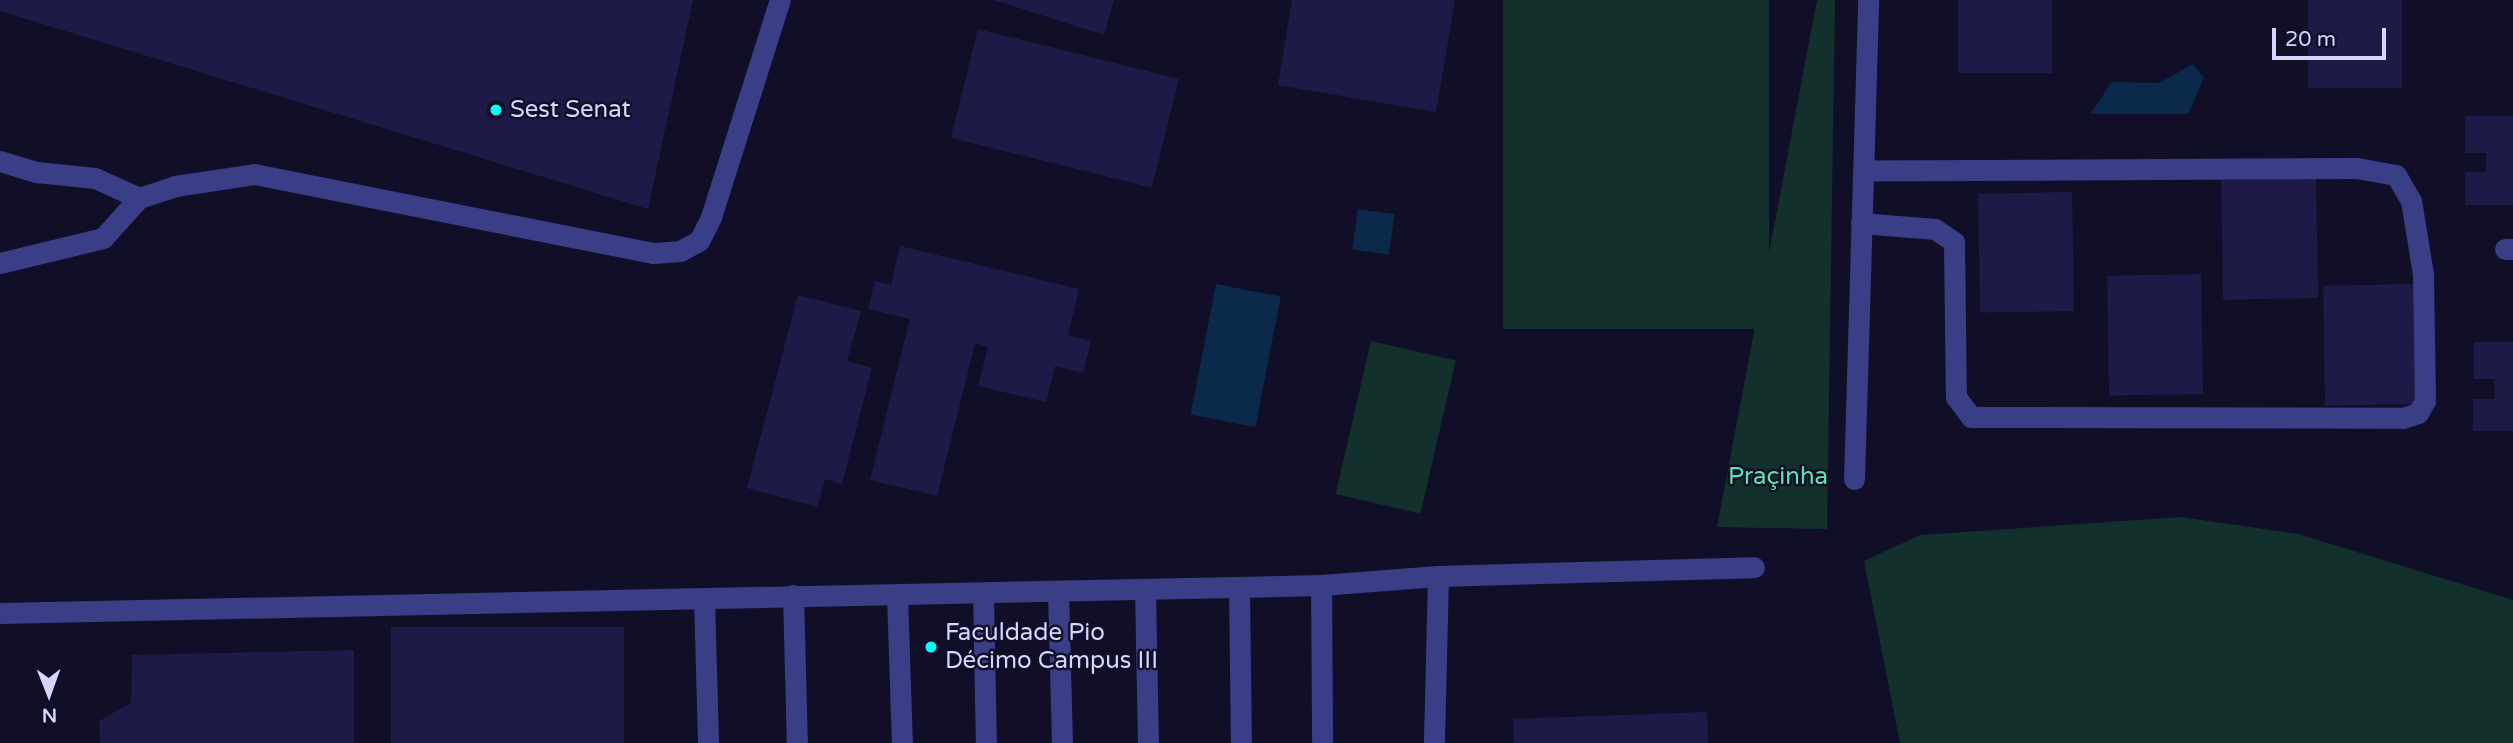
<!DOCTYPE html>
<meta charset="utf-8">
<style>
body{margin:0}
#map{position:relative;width:2513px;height:743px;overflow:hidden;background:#100f27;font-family:"Varela Round",sans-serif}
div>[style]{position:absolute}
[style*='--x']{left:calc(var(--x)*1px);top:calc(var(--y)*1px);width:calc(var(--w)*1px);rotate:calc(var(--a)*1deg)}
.green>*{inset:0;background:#12312c;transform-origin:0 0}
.water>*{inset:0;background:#0b294a;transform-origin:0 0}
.building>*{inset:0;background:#1e1a48;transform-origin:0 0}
.minor>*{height:21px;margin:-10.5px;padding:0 10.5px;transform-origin:10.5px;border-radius:10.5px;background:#393e87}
.dots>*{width:19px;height:19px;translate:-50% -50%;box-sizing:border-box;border:4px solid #100f27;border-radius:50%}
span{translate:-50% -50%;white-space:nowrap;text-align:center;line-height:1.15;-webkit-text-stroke:5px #100f27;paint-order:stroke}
.poi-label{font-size:24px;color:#d5d5ff}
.left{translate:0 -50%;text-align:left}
.park-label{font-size:24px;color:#5de3b2}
.north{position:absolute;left:14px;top:659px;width:70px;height:70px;-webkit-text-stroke:5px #100f27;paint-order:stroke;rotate:179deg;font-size:19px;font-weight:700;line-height:28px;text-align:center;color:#d5d5ff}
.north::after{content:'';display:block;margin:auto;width:24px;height:32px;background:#d5d5ff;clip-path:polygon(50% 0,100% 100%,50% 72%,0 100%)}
.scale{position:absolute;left:2272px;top:28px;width:114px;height:32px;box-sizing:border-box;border:4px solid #d5d5ff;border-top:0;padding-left:9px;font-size:21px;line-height:24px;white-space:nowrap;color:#d5d5ff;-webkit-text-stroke:5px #100f27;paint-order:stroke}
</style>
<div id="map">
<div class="green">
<div style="left:1503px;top:0;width:266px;height:329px"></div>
<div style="clip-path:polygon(1817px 0,1835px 0,1827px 529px,1717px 527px)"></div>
<div style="left:1371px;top:341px;width:87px;height:157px;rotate:13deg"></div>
<div style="clip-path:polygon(2181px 517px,2298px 534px,2513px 600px,2513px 743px,1900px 743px,1864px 561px,1920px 535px)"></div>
</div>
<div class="water">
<div style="clip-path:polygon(2193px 64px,2204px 78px,2188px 114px,2090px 114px,2112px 82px,2159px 83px)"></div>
<div style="left:1358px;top:209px;width:37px;height:41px;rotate:8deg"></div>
<div style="left:1216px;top:284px;width:66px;height:133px;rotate:11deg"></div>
</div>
<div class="building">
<div style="clip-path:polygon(0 0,693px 0,648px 209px,0 11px)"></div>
<div style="clip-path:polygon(994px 0,1114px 0,1104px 35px)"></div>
<div style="clip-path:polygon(1292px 0,1455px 0,1436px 112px,1278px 85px)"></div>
<div style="left:1958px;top:0;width:94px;height:73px"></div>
<div style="left:2308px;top:0;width:94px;height:88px"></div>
<div style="left:978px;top:29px;width:207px;height:112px;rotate:14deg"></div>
<div style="clip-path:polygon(2465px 116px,2513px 116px,2513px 205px,2465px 205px,2465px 172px,2486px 172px,2486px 153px,2465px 153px)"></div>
<div style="left:2316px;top:178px;width:120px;height:95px;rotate:89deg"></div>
<div style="left:2072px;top:192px;width:119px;height:94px;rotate:89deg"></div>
<div style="clip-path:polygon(900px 246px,1079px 289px,1068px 335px,1091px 341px,1083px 373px,1055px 366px,1046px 402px,978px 386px,988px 347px,975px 343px,937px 496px,870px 480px,910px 319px,868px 309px,875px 281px,891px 285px)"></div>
<div style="left:2201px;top:274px;width:120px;height:94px;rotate:89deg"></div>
<div style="left:2417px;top:284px;width:120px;height:94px;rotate:89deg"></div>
<div style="clip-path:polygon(798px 295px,861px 311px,847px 361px,872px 368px,842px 484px,825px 479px,817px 507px,747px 488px)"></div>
<div style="clip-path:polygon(2474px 342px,2513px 342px,2513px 431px,2473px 431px,2473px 399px,2495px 399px,2494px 379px,2474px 379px)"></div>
<div style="left:624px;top:627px;width:116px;height:233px;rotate:90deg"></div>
<div style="clip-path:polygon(354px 650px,354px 743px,100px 743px,99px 721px,131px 703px,132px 655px)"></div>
<div style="left:1707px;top:712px;width:31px;height:194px;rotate:88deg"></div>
</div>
<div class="minor">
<div style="--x:0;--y:161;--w:39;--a:17"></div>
<div style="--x:37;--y:172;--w:58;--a:5.9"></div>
<div style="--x:95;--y:178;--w:48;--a:24.4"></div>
<div style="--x:1861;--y:223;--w:74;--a:4.6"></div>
<div style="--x:1935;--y:229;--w:23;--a:34"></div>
<div style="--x:1954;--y:242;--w:155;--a:89.3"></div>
<div style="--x:1956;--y:397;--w:25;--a:53"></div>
<div style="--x:1971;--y:417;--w:432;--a:0.1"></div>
<div style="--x:2403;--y:418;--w:16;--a:-18"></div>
<div style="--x:2418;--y:413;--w:14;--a:-60"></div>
<div style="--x:2425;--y:401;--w:127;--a:-90.9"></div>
<div style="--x:2423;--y:274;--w:74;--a:-99.3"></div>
<div style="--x:2411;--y:201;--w:30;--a:-120"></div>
<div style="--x:2396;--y:175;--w:41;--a:-170.1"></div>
<div style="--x:2356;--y:168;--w:493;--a:179.7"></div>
<div style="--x:2505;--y:249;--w:8;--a:0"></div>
<div style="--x:0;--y:263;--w:106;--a:-13.6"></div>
<div style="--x:103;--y:238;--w:54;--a:-48"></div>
<div style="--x:139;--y:198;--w:38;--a:-18"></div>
<div style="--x:175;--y:186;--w:80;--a:-8.6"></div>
<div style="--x:254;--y:174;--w:407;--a:11.2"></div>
<div style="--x:653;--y:253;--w:27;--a:-4"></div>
<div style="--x:680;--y:251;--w:21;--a:-28"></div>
<div style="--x:699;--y:241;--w:27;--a:-63"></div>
<div style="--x:711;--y:217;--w:228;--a:-72.4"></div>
<div style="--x:1854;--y:479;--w:479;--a:-88.3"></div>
<div style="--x:1438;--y:576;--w:316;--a:-1.6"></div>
<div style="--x:1321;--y:585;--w:158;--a:89.6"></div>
<div style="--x:1239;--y:587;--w:156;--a:89.3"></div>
<div style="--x:1145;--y:589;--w:154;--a:88.9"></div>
<div style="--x:1058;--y:591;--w:152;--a:88.5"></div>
<div style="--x:983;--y:593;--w:150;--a:88.9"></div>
<div style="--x:793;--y:595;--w:148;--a:88.5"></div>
<div style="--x:897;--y:595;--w:148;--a:88.1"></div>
<div style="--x:704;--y:598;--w:145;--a:88.4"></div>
<div style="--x:0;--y:613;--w:1321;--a:-1.21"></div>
<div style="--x:1321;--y:585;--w:117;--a:-4.4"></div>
<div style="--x:1438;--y:576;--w:167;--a:91.4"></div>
</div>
<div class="dots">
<div style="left:496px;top:110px;background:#01fffc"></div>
<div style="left:931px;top:647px;background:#01fffc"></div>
</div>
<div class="poi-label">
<span class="left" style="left:510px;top:110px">Sest Senat</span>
<span class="left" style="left:945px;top:647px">Faculdade Pio<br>Décimo Campus III</span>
</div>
<div class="park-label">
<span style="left:1778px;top:477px">Praçinha</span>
</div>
<div class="north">N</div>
<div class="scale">20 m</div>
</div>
